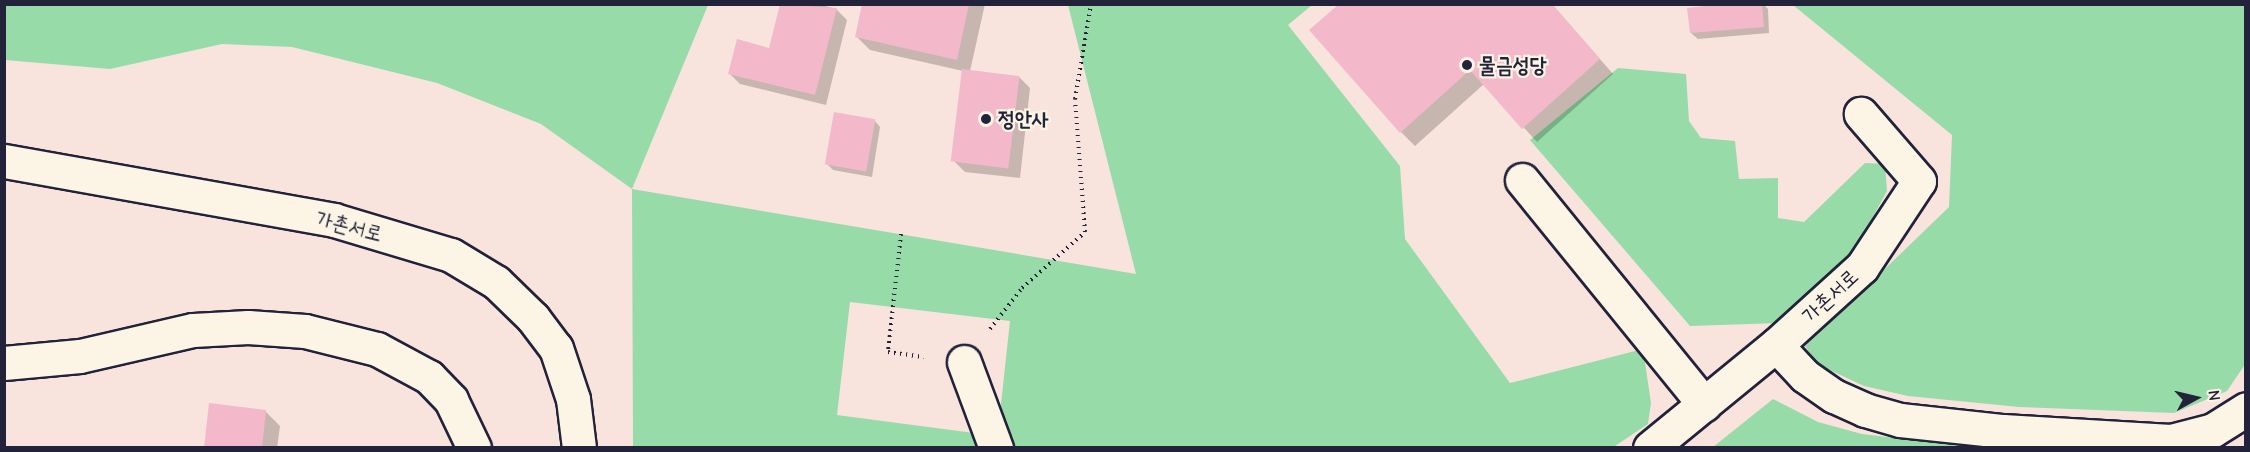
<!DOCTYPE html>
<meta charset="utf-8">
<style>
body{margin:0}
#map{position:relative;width:2250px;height:452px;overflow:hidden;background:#f9e3dd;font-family:"Comic Neue","Poor Story",sans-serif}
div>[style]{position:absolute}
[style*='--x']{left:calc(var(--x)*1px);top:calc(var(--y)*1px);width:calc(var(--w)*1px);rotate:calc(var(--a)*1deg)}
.green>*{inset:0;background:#97dca8}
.shadow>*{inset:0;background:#0003}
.building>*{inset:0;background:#f3b9ca;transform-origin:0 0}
.path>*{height:4px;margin-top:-2px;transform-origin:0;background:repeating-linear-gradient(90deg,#22223b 0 1.5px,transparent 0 6px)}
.roads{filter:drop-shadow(2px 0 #22223b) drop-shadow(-2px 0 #22223b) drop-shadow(0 2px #22223b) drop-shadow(0 -2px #22223b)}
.minor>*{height:33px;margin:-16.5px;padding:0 16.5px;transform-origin:16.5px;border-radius:16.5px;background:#fcf5e5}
.dots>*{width:16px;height:16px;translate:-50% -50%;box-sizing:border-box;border:3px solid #fcf5e5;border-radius:50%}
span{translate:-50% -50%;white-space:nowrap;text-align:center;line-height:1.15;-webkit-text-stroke:4.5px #fcf5e5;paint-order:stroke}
.poi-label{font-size:21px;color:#22223b;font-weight:700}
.left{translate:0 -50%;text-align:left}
.street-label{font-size:21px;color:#22223b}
.frame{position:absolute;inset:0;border:6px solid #22223b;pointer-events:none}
.north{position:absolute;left:2166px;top:368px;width:60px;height:60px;-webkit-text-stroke:4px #fcf5e5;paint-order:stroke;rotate:82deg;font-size:16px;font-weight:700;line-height:24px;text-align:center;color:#22223b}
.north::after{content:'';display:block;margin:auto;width:21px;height:27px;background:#22223b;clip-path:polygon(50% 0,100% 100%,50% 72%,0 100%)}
</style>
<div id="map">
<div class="green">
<div style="clip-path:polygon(4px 5px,708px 5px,632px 189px,1136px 274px,1068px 5px,1312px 5px,1288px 25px,1400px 166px,1405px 239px,1510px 383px,1643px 349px,1651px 403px,1648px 424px,1612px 448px,1013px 447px,1000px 413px,1010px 321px,850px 302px,837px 415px,974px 433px,979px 447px,633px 447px,632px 189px,541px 124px,437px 83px,292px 47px,222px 44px,110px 69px,5px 60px)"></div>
<div style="clip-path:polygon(1793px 5px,2245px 5px,2246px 363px,2227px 391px,2174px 413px,2019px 407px,1908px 396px,1864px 386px,1817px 364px,1805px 346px,1949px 207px,1952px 135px)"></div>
<div style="clip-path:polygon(1618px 68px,1686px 74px,1689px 121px,1701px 138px,1735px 141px,1739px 179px,1778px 178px,1778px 218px,1804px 222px,1865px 163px,1885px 164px,1887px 191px,1852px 255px,1781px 323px,1690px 326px,1530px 140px)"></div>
<div style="clip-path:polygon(1773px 399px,1818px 422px,1862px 434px,1971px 447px,1713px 447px)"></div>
</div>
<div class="shadow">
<div style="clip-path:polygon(781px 4px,818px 4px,836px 9px,847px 20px,826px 105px,740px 84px,729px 73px,770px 49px)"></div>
<div style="clip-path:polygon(864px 4px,985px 4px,970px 71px,1019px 77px,1030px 88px,1020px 178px,965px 172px,954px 161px,963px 71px,870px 50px,856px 36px)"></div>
<div style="clip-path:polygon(1341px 4px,1552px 4px,1613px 74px,1537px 142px,1484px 84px,1415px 146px,1401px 132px)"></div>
<div style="clip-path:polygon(1740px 4px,1763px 4px,1768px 9px,1769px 33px,1698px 39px,1691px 33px)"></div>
<div style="clip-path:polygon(874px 120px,880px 127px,872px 177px,833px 170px,827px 164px)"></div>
<div style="clip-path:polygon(265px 411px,280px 426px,277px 448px,206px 448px)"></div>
</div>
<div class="building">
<div style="clip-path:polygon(780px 4px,837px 8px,815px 95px,728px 74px,737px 39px,769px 48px)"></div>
<div style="clip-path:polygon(862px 4px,969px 4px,957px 60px,855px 37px)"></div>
<div style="clip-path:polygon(1339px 4px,1552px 4px,1600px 59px,1522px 129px,1470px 70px,1400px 133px,1309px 30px)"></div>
<div style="clip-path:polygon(1723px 4px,1762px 4px,1764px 27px,1690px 33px,1687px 8px)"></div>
<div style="left:962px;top:69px;width:58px;height:93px;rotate:7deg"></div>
<div style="left:834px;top:112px;width:42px;height:53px;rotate:10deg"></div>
<div style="clip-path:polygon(209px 403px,266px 410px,262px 448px,204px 448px)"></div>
</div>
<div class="path">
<div style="--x:901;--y:234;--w:119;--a:96.3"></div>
<div style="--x:888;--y:352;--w:36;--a:8"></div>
<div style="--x:990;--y:329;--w:52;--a:-52"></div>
<div style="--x:1022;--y:288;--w:84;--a:-41.6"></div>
<div style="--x:1085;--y:232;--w:133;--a:-94.3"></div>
<div style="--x:1075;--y:99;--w:96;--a:-80.4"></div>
</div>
<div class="roads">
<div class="minor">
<div style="--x:4;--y:161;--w:335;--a:10.1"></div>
<div style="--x:334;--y:220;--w:122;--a:16.7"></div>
<div style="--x:451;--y:255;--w:52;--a:31"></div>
<div style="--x:496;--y:282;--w:52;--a:44.2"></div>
<div style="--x:533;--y:318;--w:38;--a:53"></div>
<div style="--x:556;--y:348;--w:54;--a:71.6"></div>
<div style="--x:573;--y:399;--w:49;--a:83"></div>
<div style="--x:1522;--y:180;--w:289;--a:50.9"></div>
<div style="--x:1776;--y:345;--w:42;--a:46.9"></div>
<div style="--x:1805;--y:376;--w:35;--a:35"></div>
<div style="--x:1834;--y:396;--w:34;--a:24"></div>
<div style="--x:1865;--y:410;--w:36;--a:16"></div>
<div style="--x:1900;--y:420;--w:104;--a:6.1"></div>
<div style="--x:2003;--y:431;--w:168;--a:3.4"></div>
<div style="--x:2171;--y:441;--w:43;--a:-14.7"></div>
<div style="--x:2213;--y:430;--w:39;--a:-32"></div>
<div style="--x:964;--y:362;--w:92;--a:69.6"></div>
<div style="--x:4;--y:363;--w:76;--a:-5.3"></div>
<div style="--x:80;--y:356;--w:116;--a:-13"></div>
<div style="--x:193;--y:330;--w:55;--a:-3.1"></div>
<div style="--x:248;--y:327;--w:57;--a:4"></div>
<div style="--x:305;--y:331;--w:74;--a:14"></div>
<div style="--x:377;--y:349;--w:59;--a:28.3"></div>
<div style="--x:429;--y:377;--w:32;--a:46"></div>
<div style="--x:451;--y:400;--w:53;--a:64.4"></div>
<div style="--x:1650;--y:448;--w:163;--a:-39.3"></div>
<div style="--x:1776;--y:345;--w:116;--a:-42.2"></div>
<div style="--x:1862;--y:267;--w:103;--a:-56.5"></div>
<div style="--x:1919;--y:181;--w:89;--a:-130.9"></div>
</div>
</div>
<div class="dots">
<div style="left:1467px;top:65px;background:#22223b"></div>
<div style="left:986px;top:119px;background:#22223b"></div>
</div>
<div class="poi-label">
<span class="left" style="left:1479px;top:65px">물금성당</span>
<span class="left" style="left:998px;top:119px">정안사</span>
</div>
<div class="street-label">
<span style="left:349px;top:226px;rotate:14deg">가촌서로</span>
<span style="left:1830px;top:296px;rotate:-43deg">가촌서로</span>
</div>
<div class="frame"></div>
<div class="north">N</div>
</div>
